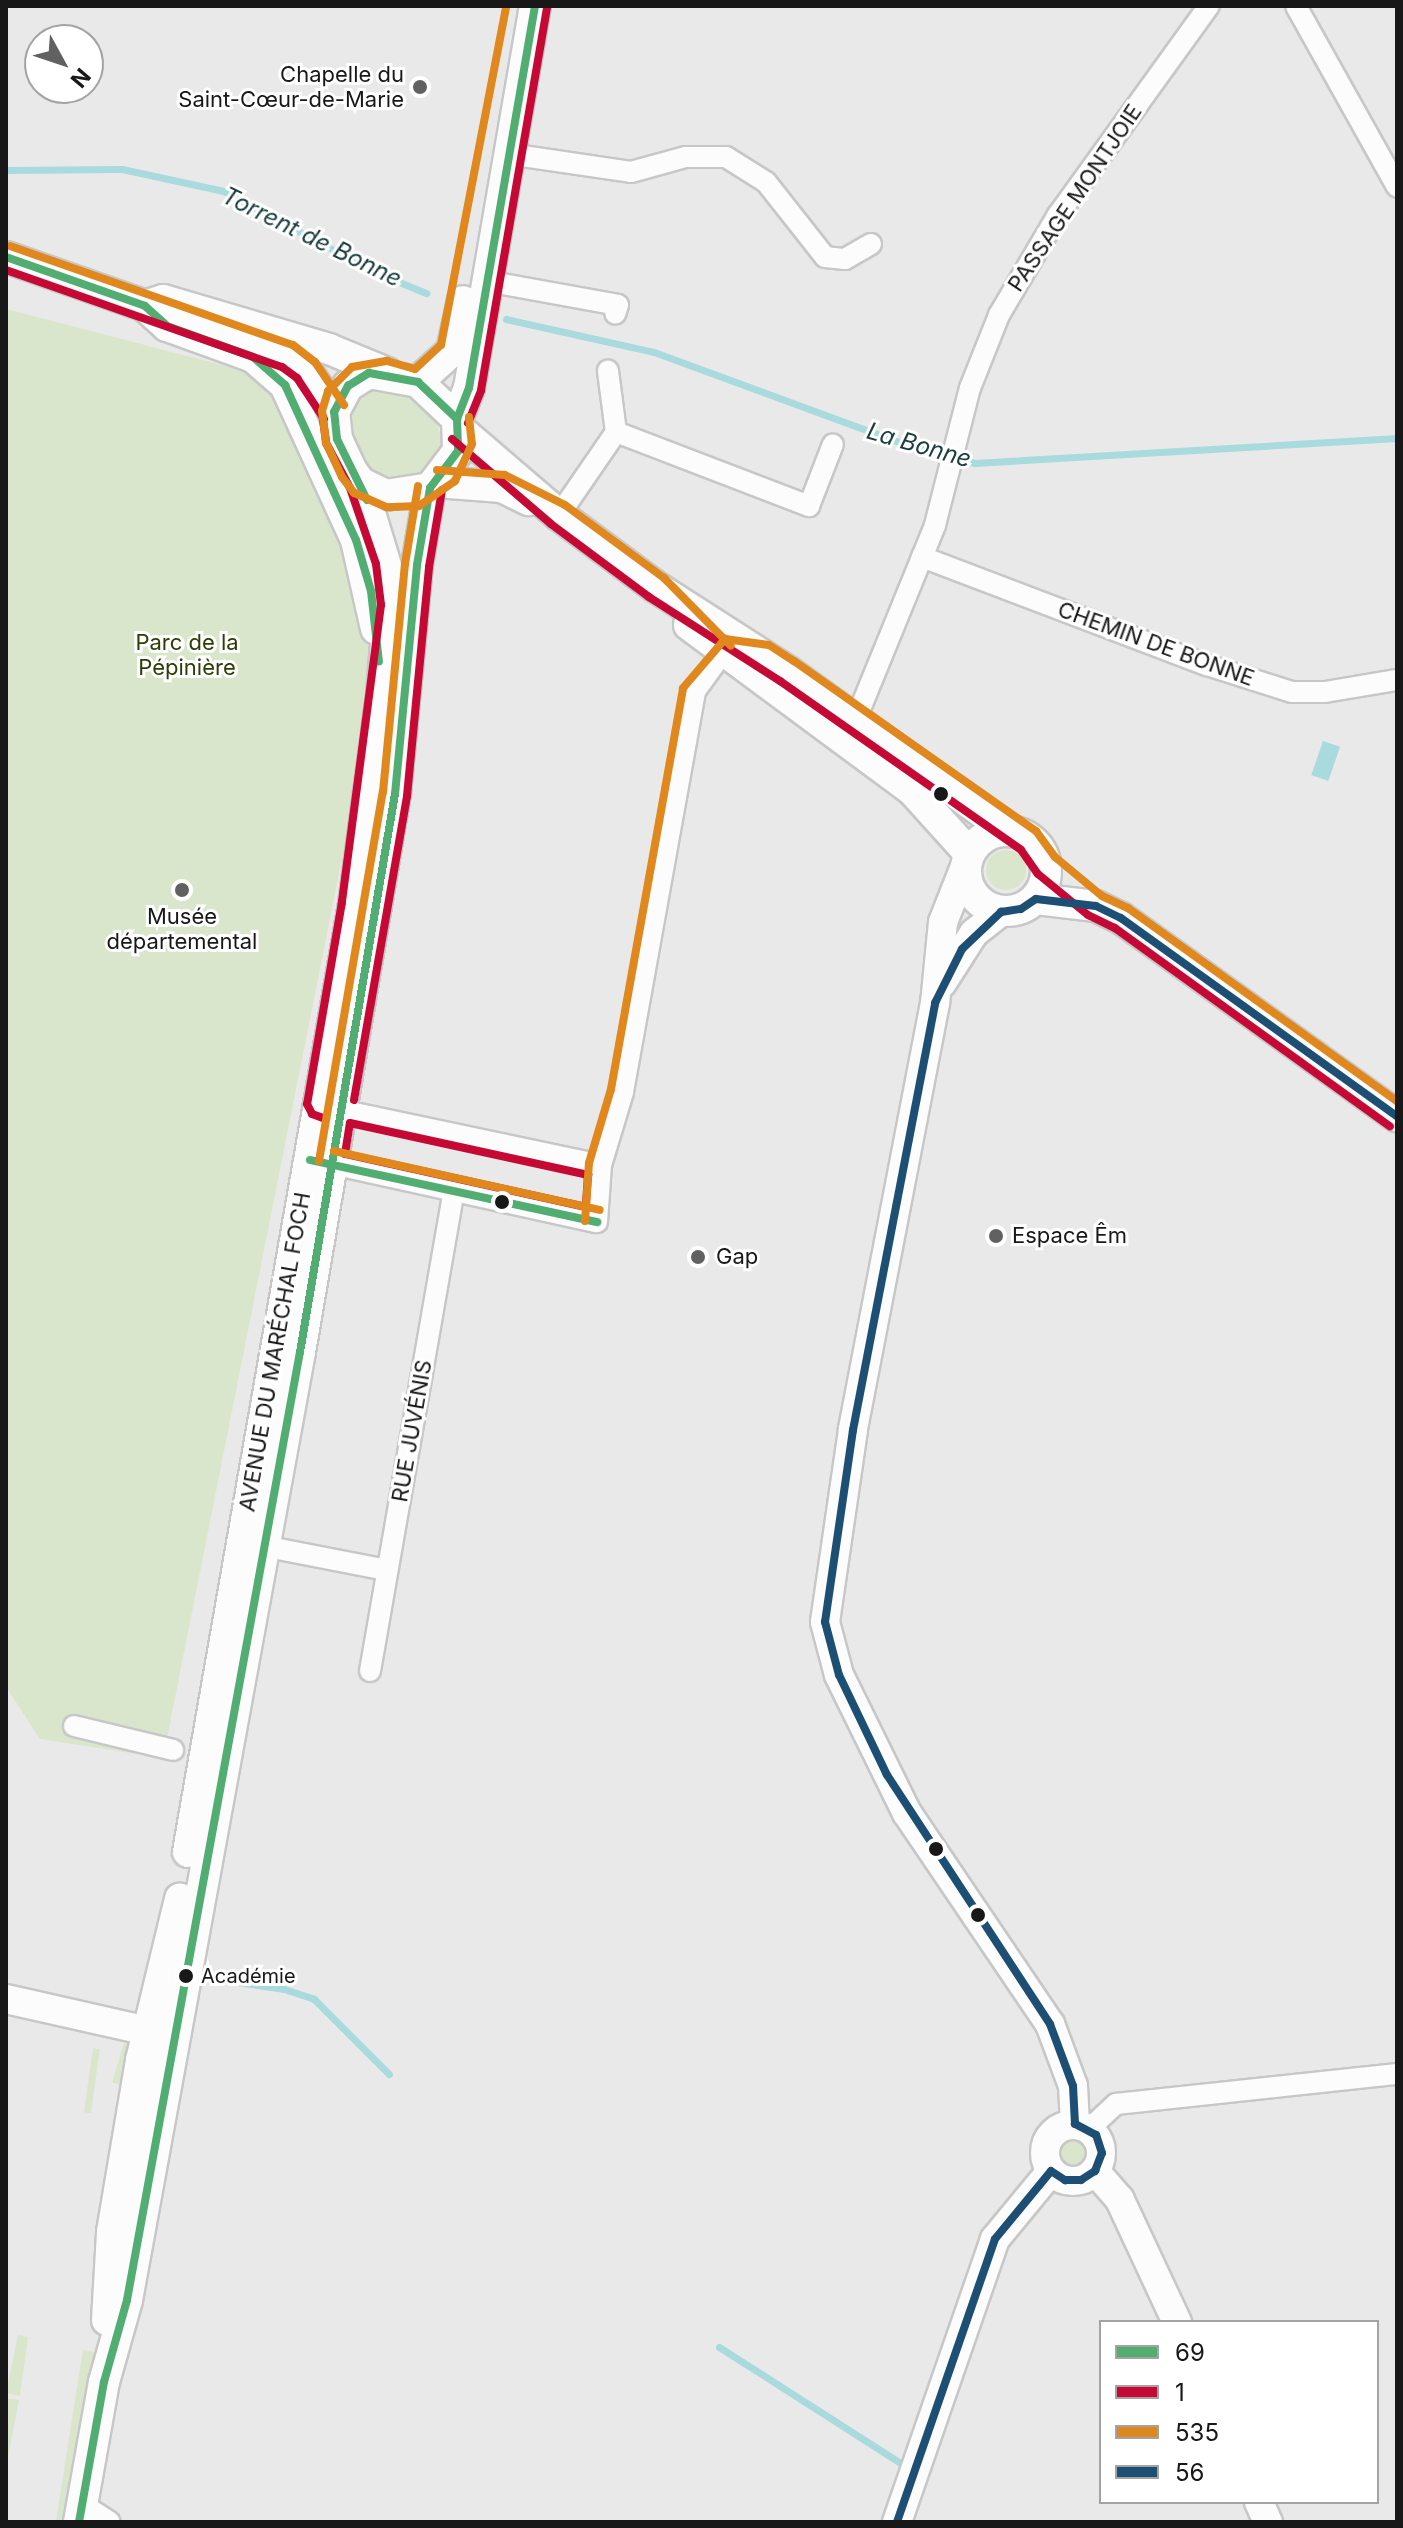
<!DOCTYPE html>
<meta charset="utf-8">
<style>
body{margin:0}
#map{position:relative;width:1403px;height:2528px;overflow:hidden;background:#e9e9ea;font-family:Inter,sans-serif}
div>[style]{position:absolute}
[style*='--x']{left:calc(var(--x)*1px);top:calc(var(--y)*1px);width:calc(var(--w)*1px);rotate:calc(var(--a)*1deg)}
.green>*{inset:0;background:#dae6cc;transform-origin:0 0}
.round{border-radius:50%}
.water>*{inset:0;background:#a9dadd;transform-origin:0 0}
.stream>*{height:7px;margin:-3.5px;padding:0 3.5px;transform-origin:3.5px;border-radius:3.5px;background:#a9dadd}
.roads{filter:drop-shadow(2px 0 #c7c7c8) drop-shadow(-2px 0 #c7c7c8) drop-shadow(0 2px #c7c7c8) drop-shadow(0 -2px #c7c7c8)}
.street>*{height:20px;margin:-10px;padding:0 10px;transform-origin:10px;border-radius:10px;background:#fcfcfc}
.secondary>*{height:28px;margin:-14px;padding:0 14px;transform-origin:14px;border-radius:14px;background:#fcfcfc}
.secondary>.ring{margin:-14px;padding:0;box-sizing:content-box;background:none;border:28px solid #fcfcfc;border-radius:50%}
.primary>*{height:30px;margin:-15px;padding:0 15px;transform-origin:15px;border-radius:15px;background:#fcfcfc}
.primary>.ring{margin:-15px;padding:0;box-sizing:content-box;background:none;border:30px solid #fcfcfc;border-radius:50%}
.bus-1>*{height:8px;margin:-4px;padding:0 4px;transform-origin:4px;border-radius:4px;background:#52ad72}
.bus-2>*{height:8px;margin:-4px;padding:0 4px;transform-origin:4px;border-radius:4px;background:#c60835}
.bus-3>*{height:8px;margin:-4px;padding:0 4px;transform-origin:4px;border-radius:4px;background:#e0881d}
.bus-4>*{height:8px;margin:-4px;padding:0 4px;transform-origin:4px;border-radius:4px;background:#1d4f74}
.dots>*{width:22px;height:22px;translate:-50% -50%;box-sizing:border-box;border:4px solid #fff;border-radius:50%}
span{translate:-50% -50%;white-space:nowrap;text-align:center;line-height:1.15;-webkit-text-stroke:6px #fff;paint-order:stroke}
.bus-label{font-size:20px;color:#181819}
.left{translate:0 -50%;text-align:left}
.poi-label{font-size:22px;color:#181819}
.right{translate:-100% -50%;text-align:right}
.street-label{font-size:22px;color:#181819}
.park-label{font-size:22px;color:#2c3f07}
.water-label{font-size:24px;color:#1a3d3e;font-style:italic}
.frame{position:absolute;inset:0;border:8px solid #181819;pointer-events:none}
.legend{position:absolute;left:1099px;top:2320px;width:280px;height:184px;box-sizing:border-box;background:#fff;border:2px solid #a3a3a3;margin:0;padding:10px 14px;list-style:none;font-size:24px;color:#181819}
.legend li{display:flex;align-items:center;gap:16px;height:40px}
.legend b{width:40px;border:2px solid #a3a3a3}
.north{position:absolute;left:24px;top:24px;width:80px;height:80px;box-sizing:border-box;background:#fff;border:2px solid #a3a3a3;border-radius:50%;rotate:130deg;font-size:22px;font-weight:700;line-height:32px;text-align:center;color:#181819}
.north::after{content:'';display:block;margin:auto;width:28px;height:36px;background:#616162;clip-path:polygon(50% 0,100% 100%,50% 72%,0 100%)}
</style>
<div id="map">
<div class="green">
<div style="clip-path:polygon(6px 309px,276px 379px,367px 606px,369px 663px,352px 808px,163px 1758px,40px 1739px,6px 1687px)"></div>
<div style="clip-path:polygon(367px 388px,411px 393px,434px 413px,443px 445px,425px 473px,389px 481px,366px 467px,350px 438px,348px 413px)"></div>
<div class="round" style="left:986px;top:850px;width:40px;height:40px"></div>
<div style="clip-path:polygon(124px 2043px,132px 2047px,131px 2089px,112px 2082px)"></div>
<div style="left:93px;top:2048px;width:7px;height:65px;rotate:8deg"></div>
<div class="round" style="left:1057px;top:2140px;width:28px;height:28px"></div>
<div style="clip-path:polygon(18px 2335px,28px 2337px,20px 2396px,6px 2393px)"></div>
<div style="left:83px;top:2350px;width:12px;height:172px;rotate:9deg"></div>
<div style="clip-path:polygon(6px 2398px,19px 2400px,7px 2462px,6px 2461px)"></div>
</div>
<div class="water">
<div style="left:1323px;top:741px;width:18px;height:36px;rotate:19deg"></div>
</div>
<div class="stream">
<div style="--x:6;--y:170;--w:116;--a:-0.5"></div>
<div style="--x:122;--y:169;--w:104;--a:12.2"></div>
<div style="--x:224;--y:191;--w:166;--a:28.4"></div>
<div style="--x:370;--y:270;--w:61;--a:22.3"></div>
<div style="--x:506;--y:319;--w:152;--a:12.6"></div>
<div style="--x:654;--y:352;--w:273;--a:20.2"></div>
<div style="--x:910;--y:446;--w:67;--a:14.7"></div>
<div style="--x:975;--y:463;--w:423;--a:-3.4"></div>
<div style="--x:211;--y:1978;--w:74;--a:8.6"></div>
<div style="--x:284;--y:1989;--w:32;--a:18"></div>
<div style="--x:314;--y:1999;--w:106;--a:45"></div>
<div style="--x:719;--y:2347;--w:227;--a:32.6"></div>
</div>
<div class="roads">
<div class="street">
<div style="--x:1296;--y:6;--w:207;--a:60.8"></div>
<div style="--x:509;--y:154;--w:123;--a:8.4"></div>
<div style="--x:631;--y:172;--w:57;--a:-15.3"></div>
<div style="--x:686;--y:157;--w:40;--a:0"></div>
<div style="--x:726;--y:157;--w:47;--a:32"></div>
<div style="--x:766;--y:182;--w:95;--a:51.8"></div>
<div style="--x:825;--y:257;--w:20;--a:6"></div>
<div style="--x:845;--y:259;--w:30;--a:-30"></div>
<div style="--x:486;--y:281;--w:134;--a:10.3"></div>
<div style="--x:618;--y:305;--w:9;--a:108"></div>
<div style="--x:616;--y:432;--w:207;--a:21"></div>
<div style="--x:809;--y:506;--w:66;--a:-68.8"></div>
<div style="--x:559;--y:515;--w:101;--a:-55.5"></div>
<div style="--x:616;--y:432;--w:62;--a:-97.5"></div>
<div style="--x:922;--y:557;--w:305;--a:20.8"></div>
<div style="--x:1207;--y:665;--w:89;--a:17.6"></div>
<div style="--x:1292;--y:692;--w:33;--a:0"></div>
<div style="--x:1325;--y:692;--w:73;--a:-9.5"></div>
<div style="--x:856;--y:719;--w:209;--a:-67.8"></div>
<div style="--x:935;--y:525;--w:141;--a:-75.7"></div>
<div style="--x:970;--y:388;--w:79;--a:-68.3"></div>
<div style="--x:999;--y:315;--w:116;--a:-59.5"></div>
<div style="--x:1058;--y:215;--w:258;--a:-54.2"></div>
<div style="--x:331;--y:1108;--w:276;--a:11.9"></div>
<div style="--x:323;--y:1162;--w:280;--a:12.4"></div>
<div style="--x:597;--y:1222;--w:57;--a:-86"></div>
<div style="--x:601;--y:1165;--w:76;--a:-73.2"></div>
<div style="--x:623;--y:1092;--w:407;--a:-79.8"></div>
<div style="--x:695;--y:691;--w:46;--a:-53.9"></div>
<div style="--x:722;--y:654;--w:15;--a:-11"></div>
<div style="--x:253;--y:1544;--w:136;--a:11"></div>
<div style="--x:370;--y:1671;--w:487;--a:-80.1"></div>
<div style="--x:74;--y:1726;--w:102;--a:13.6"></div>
<div style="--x:1089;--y:2129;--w:37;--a:-43"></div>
<div style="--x:1116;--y:2104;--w:283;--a:-6.1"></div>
<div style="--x:82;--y:2504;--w:33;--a:33"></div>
</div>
<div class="secondary">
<div style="--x:966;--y:864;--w:62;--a:111.6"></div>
<div style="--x:943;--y:922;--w:81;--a:95.6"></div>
<div style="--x:935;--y:1003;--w:435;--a:100.9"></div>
<div style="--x:853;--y:1430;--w:194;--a:98.3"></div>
<div style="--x:825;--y:1622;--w:55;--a:75.2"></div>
<div style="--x:839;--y:1675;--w:154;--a:63.8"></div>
<div style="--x:907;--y:1813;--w:255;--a:55.9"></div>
<div style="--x:1050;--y:2024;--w:66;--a:69.6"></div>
<div style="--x:1073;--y:2086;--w:38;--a:87"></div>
<div style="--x:942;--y:983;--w:59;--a:-57.4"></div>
<div style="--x:974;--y:933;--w:34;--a:-38"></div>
<div style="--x:6;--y:1999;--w:146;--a:12.7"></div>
<div style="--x:148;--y:2031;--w:21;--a:35"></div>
<div class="ring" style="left:1045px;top:2125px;width:28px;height:28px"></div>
<div style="--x:1095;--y:2171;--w:38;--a:49"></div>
<div style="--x:1120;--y:2200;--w:135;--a:65"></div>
<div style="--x:1259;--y:2502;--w:22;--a:66"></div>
<div style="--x:897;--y:2522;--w:299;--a:-70.9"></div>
<div style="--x:995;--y:2239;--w:88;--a:-50.5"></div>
</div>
<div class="primary">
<div style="--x:6;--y:257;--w:166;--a:19.3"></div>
<div style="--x:147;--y:305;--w:17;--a:-17"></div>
<div style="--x:163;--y:300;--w:173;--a:16.4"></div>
<div style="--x:329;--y:349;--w:63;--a:22.5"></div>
<div style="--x:145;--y:306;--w:30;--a:42"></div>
<div style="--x:167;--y:326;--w:91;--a:19.8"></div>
<div style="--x:253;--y:357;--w:43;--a:41.2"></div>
<div style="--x:285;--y:385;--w:170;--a:65.4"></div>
<div style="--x:356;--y:540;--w:91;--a:77.3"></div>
<div style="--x:250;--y:341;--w:41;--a:21.5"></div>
<div style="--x:288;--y:356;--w:23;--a:38"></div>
<div style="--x:306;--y:370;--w:50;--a:56.3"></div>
<div style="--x:369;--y:373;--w:50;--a:10.4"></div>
<div style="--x:418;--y:382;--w:54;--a:43.5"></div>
<div style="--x:457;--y:419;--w:32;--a:88"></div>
<div style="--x:458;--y:451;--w:46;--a:127.1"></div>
<div style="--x:430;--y:488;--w:45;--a:171"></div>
<div style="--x:386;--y:495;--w:28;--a:-154"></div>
<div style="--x:361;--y:483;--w:15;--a:-127"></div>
<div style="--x:352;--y:471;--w:35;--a:-115"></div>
<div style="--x:337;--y:439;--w:27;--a:-96"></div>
<div style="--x:334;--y:412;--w:30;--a:-62"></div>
<div style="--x:348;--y:386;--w:25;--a:-32"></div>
<div style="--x:418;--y:382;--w:46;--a:-42.4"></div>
<div style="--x:452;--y:351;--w:51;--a:-77.6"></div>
<div style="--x:457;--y:419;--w:33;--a:-69"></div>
<div style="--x:469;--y:388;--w:388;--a:-80.2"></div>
<div style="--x:460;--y:430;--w:130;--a:40.6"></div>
<div style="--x:559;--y:515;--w:121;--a:36.6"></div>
<div style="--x:656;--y:587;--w:156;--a:32.7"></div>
<div style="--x:787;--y:671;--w:273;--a:35.9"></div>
<div style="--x:436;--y:482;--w:66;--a:4.3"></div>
<div style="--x:502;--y:487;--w:30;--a:26"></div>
<div style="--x:689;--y:625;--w:279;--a:36.5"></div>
<div style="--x:913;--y:791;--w:84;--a:47.9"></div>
<div class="ring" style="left:966px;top:831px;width:50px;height:50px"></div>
<div style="--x:1036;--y:899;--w:60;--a:6.7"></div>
<div style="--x:1096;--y:906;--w:28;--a:26"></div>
<div style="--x:1121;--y:918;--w:340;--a:35.7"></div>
<div style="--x:188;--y:1852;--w:962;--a:-80.07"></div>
<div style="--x:354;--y:904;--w:213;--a:-82.4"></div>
<div style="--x:382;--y:693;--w:111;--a:-85.4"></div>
<div style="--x:391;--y:582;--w:103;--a:-106.9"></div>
<div style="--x:107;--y:2320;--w:88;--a:-86.7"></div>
<div style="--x:112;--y:2232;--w:174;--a:-80.4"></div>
<div style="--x:141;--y:2060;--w:166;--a:-76.4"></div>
<div style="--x:79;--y:2522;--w:142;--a:-79.9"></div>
<div style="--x:104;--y:2382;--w:85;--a:-74.3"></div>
<div style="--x:127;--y:2300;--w:964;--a:-79.66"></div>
<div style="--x:300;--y:1352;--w:566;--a:-80.34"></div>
<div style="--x:395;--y:794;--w:230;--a:-84.5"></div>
<div style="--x:417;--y:565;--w:78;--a:-80.4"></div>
</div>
</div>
<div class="bus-1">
<div style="--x:6;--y:257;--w:147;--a:19.4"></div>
<div style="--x:145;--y:306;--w:30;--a:42"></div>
<div style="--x:167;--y:326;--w:91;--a:19.8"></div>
<div style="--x:253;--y:357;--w:43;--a:41.2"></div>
<div style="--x:285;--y:385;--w:170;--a:65.4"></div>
<div style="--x:356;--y:540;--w:53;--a:73.6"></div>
<div style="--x:371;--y:591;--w:71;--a:83.6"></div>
<div style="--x:457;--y:419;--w:33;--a:-69"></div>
<div style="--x:469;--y:388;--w:388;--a:-80.2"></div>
<div style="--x:367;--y:500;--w:68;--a:-116.2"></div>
<div style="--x:337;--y:439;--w:27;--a:-96"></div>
<div style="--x:334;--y:412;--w:30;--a:-62"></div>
<div style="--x:348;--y:386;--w:25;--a:-32"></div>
<div style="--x:369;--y:373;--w:50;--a:10.4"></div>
<div style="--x:418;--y:382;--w:54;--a:43.5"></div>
<div style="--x:457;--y:419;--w:32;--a:88"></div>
<div style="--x:458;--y:451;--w:46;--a:127.1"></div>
<div style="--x:310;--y:1160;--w:294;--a:12.2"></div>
<div style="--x:79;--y:2522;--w:142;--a:-79.9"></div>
<div style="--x:104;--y:2382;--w:85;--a:-74.3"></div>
<div style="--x:127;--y:2300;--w:964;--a:-79.66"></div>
<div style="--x:300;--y:1352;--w:566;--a:-80.34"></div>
<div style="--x:395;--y:794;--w:230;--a:-84.5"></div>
<div style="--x:417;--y:565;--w:78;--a:-80.4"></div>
</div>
<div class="bus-2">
<div style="--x:6;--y:270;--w:293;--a:19.4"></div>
<div style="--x:282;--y:367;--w:19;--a:36"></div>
<div style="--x:297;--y:378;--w:49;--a:56.6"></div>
<div style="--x:322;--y:413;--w:30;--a:82"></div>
<div style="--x:326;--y:443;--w:51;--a:61.9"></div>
<div style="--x:350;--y:488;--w:80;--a:71.1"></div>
<div style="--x:376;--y:564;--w:41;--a:83"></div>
<div style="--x:381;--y:605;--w:300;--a:97.5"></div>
<div style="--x:342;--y:902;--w:205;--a:99.8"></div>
<div style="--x:307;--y:1104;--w:11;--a:63"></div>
<div style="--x:312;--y:1114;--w:15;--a:20"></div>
<div style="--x:468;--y:423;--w:35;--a:-68"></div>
<div style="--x:481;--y:390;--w:388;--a:-80.2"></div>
<div style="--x:452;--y:439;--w:130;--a:40.6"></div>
<div style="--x:551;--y:524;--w:122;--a:36.7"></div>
<div style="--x:649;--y:597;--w:156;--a:32.7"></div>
<div style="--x:780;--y:681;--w:294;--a:35"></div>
<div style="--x:1021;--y:850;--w:29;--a:55"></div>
<div style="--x:1038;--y:874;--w:65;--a:39.4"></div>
<div style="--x:1088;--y:915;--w:30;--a:26"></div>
<div style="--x:1115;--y:928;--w:339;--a:35.8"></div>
<div style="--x:354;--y:1100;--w:309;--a:-80.1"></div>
<div style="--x:407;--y:796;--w:230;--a:-84.5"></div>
<div style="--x:429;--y:567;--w:78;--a:-80.4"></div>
<div style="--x:350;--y:1123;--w:244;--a:12.3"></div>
<div style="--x:588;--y:1175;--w:32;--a:94"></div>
<div style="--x:586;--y:1207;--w:247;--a:-167.6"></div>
<div style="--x:345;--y:1154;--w:31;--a:-81"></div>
</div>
<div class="bus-3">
<div style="--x:10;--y:246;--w:300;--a:19.3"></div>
<div style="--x:293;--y:345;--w:28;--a:38"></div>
<div style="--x:315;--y:362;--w:52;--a:56"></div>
<div style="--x:469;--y:417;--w:27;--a:84"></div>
<div style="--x:472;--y:444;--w:41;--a:114.7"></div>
<div style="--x:455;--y:481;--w:44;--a:145.2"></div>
<div style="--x:419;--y:506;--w:33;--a:178"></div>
<div style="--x:386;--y:507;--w:35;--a:-156"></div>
<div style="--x:354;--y:493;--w:20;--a:-127"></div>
<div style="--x:342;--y:477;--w:38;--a:-115"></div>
<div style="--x:326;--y:443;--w:32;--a:-97"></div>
<div style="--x:322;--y:411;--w:21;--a:-73"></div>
<div style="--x:328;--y:391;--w:34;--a:-45"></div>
<div style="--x:352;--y:367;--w:36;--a:-10"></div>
<div style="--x:387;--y:361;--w:29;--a:16"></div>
<div style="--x:415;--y:369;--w:35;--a:-43"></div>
<div style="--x:441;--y:345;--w:345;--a:-79.1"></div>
<div style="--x:437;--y:470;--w:68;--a:4.2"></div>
<div style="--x:505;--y:475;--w:67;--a:26.6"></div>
<div style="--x:565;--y:505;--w:123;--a:36.4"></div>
<div style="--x:664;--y:578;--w:95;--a:45.4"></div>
<div style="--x:334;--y:1151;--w:272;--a:12.5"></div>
<div style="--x:319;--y:1161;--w:375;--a:-80.2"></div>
<div style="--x:383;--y:792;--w:229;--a:-84.5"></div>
<div style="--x:405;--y:564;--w:79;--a:-80.5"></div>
<div style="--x:585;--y:1221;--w:58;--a:-86.1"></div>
<div style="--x:589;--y:1163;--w:77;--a:-73.4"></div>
<div style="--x:611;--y:1089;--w:407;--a:-79.8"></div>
<div style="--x:683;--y:688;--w:65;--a:-49.4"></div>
<div style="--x:725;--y:639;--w:44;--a:7.8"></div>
<div style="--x:769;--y:645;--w:30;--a:33"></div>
<div style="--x:794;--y:661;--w:296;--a:35.1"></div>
<div style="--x:1036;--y:831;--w:32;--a:54"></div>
<div style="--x:1055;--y:857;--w:61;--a:39.7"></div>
<div style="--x:1102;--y:896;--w:29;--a:25"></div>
<div style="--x:1128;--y:908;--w:331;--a:35.7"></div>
</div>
<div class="bus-4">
<div style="--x:897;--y:2522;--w:299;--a:-70.9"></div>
<div style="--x:995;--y:2239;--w:88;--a:-50.5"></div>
<div style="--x:1051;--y:2171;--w:17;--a:33"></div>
<div style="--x:1065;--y:2180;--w:16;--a:0"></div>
<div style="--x:1081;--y:2180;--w:17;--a:-33"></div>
<div style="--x:1095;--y:2171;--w:19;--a:-69"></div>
<div style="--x:1102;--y:2153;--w:19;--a:-108"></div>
<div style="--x:1096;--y:2135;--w:24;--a:-152"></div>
<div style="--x:1075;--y:2124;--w:38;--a:-93"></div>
<div style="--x:1073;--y:2086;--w:66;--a:-110.4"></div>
<div style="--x:1050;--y:2024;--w:298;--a:-123.2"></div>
<div style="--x:887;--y:1775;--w:111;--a:-115.6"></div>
<div style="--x:839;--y:1675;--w:55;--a:-104.8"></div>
<div style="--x:825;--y:1622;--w:194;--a:-81.7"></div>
<div style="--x:853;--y:1430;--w:435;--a:-79.1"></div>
<div style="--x:935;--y:1003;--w:60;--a:-63.4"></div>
<div style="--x:962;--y:949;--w:54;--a:-43.5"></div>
<div style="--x:1001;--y:912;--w:20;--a:-9"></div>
<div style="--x:1021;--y:909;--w:18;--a:-34"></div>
<div style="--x:1036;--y:899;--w:60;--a:6.7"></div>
<div style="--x:1096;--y:906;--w:28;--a:26"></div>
<div style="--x:1121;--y:918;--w:340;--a:35.7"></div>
</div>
<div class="dots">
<div style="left:420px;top:87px;background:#616162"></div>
<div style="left:941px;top:794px;background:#181819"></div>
<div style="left:182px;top:890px;background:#616162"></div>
<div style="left:502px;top:1202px;background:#181819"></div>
<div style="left:996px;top:1236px;background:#616162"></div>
<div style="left:698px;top:1257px;background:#616162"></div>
<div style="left:936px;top:1849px;background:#181819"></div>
<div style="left:978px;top:1915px;background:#181819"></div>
<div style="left:186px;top:1976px;background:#181819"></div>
</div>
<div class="bus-label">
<span class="left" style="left:201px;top:1976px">Académie</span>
</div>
<div class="poi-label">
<span class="right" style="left:404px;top:87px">Chapelle du<br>Saint-Cœur-de-Marie</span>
<span style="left:182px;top:929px">Musée<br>départemental</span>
<span class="left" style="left:1012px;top:1236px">Espace Êm</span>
<span class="left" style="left:716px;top:1257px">Gap</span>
</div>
<div class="street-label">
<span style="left:1075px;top:198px;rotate:-56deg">PASSAGE MONTJOIE</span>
<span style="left:1156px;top:644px;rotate:20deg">CHEMIN DE BONNE</span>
<span style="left:275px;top:1352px;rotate:-80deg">AVENUE DU MARÉCHAL FOCH</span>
<span style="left:412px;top:1431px;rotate:-80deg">RUE JUVÉNIS</span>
</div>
<div class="park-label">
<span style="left:187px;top:655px">Parc de la<br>Pépinière</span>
</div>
<div class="water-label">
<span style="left:312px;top:237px;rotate:26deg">Torrent de Bonne</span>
<span style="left:919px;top:445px;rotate:16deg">La Bonne</span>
</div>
<div class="frame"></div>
<ul class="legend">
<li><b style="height:10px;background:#52ad72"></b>69</li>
<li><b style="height:10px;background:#c60835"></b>1</li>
<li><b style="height:10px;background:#e0881d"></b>535</li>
<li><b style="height:10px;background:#1d4f74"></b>56</li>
</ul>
<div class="north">N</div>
</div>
